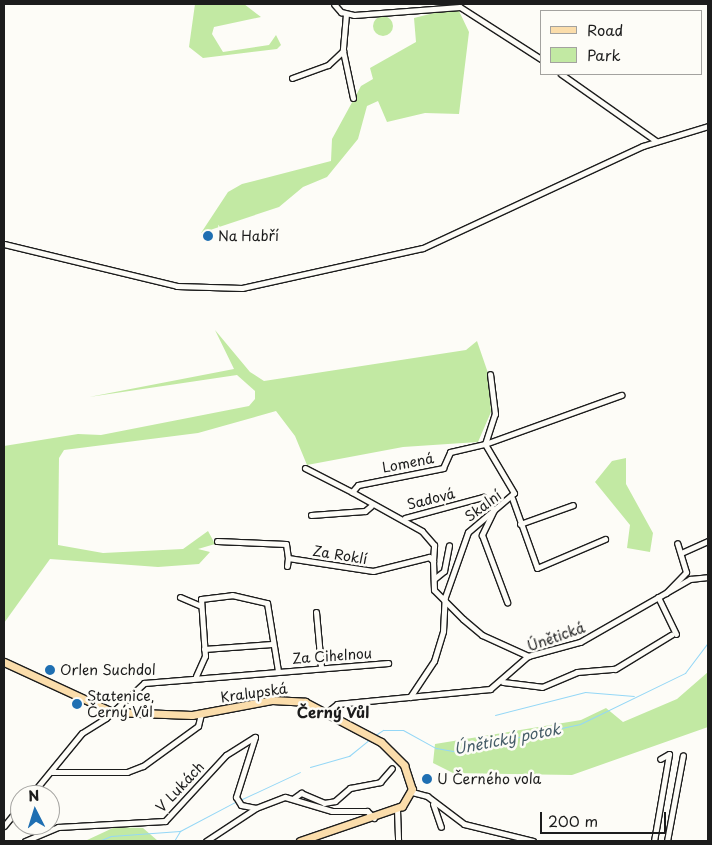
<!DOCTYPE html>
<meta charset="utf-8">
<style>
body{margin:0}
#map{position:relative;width:712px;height:845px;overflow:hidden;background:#fdfcf7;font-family:"Playpen Sans",sans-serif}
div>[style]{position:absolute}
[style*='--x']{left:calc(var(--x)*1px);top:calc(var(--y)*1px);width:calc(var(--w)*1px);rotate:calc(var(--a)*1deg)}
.green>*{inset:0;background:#c2e9a3}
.round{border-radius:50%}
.stream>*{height:1px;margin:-0.5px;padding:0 0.5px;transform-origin:0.5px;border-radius:0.5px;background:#94d7f6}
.roads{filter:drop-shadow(1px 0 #1c1c1c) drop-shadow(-1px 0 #1c1c1c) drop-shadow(0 1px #1c1c1c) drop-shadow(0 -1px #1c1c1c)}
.minor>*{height:5px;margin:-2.5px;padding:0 2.5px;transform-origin:2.5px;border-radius:2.5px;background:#fdfcf7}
.major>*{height:7px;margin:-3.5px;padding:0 3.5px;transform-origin:3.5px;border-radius:3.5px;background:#fbddab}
.dots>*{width:14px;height:14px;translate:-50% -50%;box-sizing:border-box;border:2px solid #fdfcf7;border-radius:50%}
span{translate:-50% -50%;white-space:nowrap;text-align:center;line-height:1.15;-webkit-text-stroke:5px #fdfcf7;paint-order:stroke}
.poi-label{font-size:14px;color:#1c1c1c}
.left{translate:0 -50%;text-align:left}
.street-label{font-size:14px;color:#1c1c1c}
.neighbourhood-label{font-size:15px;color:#1c1c1c;font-weight:700}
.water-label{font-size:15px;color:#465d68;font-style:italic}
.frame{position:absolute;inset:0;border:5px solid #1c1c1c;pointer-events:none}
.legend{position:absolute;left:540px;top:10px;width:162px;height:65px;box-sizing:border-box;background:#fdfcf7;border:1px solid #a3a29f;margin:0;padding:6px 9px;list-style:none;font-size:15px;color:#1c1c1c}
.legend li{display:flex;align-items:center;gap:10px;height:25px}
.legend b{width:25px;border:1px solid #a3a29f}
.north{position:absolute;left:10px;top:785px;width:50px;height:50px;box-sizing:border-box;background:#fdfcf7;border:1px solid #a3a29f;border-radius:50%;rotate:355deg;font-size:14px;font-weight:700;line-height:20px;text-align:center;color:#1c1c1c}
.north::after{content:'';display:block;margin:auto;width:18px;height:22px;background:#1f6fb2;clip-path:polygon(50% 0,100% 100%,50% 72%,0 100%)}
.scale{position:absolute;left:540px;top:812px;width:126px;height:22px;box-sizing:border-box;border:2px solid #1c1c1c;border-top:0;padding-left:6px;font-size:15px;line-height:18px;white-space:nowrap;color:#1c1c1c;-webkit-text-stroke:4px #fdfcf7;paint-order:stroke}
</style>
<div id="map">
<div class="green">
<div style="clip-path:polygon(195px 4px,244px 4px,261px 17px,214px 27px,212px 34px,223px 52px,269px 45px,276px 35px,281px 45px,277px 49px,203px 58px,189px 47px)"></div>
<div style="clip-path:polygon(450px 9px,459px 11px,469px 32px,459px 114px,425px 113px,387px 122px,378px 101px,367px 106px,358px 139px,327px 177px,303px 187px,279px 207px,201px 233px,228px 192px,242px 184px,331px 161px,332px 139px,361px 86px,373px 79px,370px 68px,416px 42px,414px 18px)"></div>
<div class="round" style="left:373px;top:16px;width:20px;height:20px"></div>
<div style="clip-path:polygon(215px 330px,250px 372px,264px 381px,466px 350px,477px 341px,488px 373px,491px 412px,478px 442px,403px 447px,307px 465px,295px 436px,276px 411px,198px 433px,64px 450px,59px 458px,58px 545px,103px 553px,183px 549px,208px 531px,215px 544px,198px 549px,210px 552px,199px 564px,158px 567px,50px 559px,4px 623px,4px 446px,78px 434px,101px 435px,249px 406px,255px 399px,255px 391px,237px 375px,89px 397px,234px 369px)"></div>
<div style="clip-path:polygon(626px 458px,626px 484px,653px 533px,650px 552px,627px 548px,630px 525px,595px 482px,612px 461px)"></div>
<div style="clip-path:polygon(708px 672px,708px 727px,572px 775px,453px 773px,433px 763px,435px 744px,581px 720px,606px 708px,623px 722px,677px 699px)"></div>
<div style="clip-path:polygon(115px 827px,143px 828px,158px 841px,85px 841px)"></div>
</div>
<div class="stream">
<div style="--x:495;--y:715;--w:93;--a:-14.3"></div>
<div style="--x:585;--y:692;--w:49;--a:4.7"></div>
<div style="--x:374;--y:736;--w:11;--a:-34"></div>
<div style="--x:383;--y:730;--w:20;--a:0"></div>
<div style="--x:403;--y:730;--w:38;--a:29"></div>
<div style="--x:436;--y:748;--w:17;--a:10"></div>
<div style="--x:453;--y:751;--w:130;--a:-12"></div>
<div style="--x:580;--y:724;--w:117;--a:-25.9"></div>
<div style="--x:685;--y:673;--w:39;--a:-53"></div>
<div style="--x:310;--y:767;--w:41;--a:-15.8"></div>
<div style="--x:349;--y:756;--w:26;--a:-39"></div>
<div style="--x:240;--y:800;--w:66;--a:-25"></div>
<div style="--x:99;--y:841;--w:13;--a:-23"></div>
<div style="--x:111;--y:836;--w:69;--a:-4.1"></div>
<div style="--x:180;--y:831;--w:64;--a:-27.8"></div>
<div style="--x:174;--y:841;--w:12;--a:-59"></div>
</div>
<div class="roads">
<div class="minor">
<div style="--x:334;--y:4;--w:11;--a:49"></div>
<div style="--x:341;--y:12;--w:13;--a:13"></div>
<div style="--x:354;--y:15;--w:106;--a:-4.3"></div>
<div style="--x:460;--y:7;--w:96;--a:32.7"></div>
<div style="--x:346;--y:14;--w:37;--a:95"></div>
<div style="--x:343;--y:51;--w:48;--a:78"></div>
<div style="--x:561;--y:74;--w:116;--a:35.2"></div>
<div style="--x:292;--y:78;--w:38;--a:-20"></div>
<div style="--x:328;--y:65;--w:21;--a:-43"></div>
<div style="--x:4;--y:244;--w:178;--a:13.6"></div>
<div style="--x:177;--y:286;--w:65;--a:1.8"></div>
<div style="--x:242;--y:288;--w:185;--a:-12.5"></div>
<div style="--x:423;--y:248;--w:242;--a:-24.9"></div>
<div style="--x:643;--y:146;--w:68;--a:-17.1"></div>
<div style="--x:485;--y:444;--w:32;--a:-72"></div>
<div style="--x:495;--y:414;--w:40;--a:-97.1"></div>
<div style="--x:305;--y:468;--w:53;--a:27.1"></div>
<div style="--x:512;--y:498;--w:74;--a:70.3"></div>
<div style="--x:537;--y:568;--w:74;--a:-23.1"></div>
<div style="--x:311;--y:515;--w:54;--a:-4.2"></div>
<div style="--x:365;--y:511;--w:8;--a:-40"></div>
<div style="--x:405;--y:518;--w:81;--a:-15.1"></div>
<div style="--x:483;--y:497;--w:17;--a:50"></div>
<div style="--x:494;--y:510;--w:28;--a:116"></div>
<div style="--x:482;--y:535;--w:72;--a:69.5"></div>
<div style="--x:520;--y:524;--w:56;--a:-19.7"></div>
<div style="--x:217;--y:541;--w:69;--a:2.5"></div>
<div style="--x:286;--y:544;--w:14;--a:82"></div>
<div style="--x:288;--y:558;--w:86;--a:8.7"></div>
<div style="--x:373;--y:571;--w:58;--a:-14"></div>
<div style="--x:429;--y:557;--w:6;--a:45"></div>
<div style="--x:433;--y:561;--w:29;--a:88"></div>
<div style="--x:434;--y:590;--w:41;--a:45"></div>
<div style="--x:463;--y:619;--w:25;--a:40"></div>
<div style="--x:482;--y:635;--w:51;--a:24.5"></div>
<div style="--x:681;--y:553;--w:30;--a:-24"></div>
<div style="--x:433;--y:561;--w:16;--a:-86"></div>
<div style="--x:434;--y:545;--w:18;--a:-131"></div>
<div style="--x:422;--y:531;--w:80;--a:-150.9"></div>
<div style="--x:352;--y:492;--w:9;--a:-49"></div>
<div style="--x:358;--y:485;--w:87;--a:-11.3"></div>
<div style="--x:443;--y:468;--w:17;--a:-66"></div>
<div style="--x:450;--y:452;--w:36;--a:-13"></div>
<div style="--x:485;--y:444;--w:145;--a:-19.8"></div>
<div style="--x:287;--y:566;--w:8;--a:-83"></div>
<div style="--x:434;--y:579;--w:13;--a:-39"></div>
<div style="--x:444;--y:571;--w:26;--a:-79"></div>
<div style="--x:666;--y:593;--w:29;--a:-46"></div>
<div style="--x:686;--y:572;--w:30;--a:-107"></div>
<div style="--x:180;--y:597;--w:21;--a:23"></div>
<div style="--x:658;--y:597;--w:41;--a:64.1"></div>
<div style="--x:316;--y:612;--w:55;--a:84.8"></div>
<div style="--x:204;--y:649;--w:68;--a:-4.2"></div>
<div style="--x:196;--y:676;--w:22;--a:-66"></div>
<div style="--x:205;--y:656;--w:57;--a:-94"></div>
<div style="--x:201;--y:599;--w:31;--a:-7"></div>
<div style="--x:232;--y:595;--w:36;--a:13"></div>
<div style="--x:267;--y:603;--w:69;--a:80.8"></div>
<div style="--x:503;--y:682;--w:39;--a:7"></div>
<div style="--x:542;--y:687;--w:38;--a:-23"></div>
<div style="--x:577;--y:672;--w:38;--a:-5"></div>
<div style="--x:615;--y:669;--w:66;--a:-31.3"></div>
<div style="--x:410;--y:697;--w:43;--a:-56.3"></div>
<div style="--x:434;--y:661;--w:31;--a:-73"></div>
<div style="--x:443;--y:631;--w:34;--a:-87"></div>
<div style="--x:445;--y:597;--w:69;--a:-70.5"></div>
<div style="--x:468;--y:532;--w:60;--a:-40.3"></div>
<div style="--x:514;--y:493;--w:57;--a:-120.6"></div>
<div style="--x:326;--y:713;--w:14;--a:-39"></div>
<div style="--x:337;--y:704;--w:154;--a:-5.6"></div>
<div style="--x:490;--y:689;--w:50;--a:-41"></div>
<div style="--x:528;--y:656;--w:54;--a:-15.1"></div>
<div style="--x:580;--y:642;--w:127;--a:-29.8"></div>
<div style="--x:690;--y:579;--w:18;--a:-6"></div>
<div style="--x:52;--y:772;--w:75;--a:0"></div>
<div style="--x:127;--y:772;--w:17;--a:-21"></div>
<div style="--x:143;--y:766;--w:68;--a:-36"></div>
<div style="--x:198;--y:726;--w:12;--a:-76"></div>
<div style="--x:412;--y:792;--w:16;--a:15"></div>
<div style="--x:427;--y:796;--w:46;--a:37.1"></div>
<div style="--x:464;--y:824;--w:71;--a:13.8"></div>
<div style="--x:31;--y:795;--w:80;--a:-50.6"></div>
<div style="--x:82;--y:733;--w:28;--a:-32"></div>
<div style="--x:106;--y:718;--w:52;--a:-42.6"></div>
<div style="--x:144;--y:683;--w:245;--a:-4.7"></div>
<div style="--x:294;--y:798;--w:9;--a:-36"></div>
<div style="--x:301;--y:793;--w:25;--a:23"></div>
<div style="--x:324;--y:803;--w:11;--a:-10"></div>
<div style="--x:335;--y:801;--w:20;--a:-41"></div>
<div style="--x:350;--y:788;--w:31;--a:-11"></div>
<div style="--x:380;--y:782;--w:18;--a:-49"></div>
<div style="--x:433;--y:804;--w:24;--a:71"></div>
<div style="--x:397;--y:809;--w:32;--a:88"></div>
<div style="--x:4;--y:826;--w:26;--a:-51"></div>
<div style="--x:25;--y:841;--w:36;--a:-23"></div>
<div style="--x:58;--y:827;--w:107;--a:-3.2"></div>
<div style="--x:165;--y:821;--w:90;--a:-47.3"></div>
<div style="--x:226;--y:755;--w:34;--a:-32"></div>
<div style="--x:255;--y:737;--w:63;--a:107.6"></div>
<div style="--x:236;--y:797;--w:9;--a:58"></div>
<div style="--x:241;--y:805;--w:15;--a:11"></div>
<div style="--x:206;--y:841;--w:60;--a:-33.4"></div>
<div style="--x:256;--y:808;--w:31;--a:-21"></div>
<div style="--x:285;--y:797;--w:49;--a:16.6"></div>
<div style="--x:332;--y:811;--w:35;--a:0"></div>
<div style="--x:367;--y:811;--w:10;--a:45"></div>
<div style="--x:654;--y:841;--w:88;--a:-80.2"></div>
<div style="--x:669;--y:754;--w:10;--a:151"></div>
<div style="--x:667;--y:841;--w:87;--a:-79.5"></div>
</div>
<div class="major">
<div style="--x:4;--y:662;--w:119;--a:24.8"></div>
<div style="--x:112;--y:712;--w:80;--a:2.1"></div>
<div style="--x:192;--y:715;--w:81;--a:-10.6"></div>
<div style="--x:272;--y:700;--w:33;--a:3"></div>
<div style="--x:305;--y:702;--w:86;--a:27.8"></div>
<div style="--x:381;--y:742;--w:33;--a:45"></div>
<div style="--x:404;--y:765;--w:25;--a:72"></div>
<div style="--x:412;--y:789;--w:20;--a:120"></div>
<div style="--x:402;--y:806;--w:108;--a:161.1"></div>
</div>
</div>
<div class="dots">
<div style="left:208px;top:236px;background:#1f6fb2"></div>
<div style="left:50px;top:670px;background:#1f6fb2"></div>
<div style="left:77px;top:704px;background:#1f6fb2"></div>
<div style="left:427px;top:779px;background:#1f6fb2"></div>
</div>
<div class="poi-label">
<span class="left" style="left:218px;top:236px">Na Habří</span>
<span class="left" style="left:60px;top:670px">Orlen Suchdol</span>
<span class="left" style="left:87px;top:704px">Statenice,<br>Černý Vůl</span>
<span class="left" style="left:437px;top:779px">U Černého vola</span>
</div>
<div class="street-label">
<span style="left:408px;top:463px;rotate:-11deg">Lomená</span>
<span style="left:431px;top:499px;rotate:-14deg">Sadová</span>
<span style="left:483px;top:506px;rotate:-37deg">Skalní</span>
<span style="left:340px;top:555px;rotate:9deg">Za Roklí</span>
<span style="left:556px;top:637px;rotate:-19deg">Únětická</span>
<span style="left:332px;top:656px;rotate:-4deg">Za Cihelnou</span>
<span style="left:254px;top:693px;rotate:-8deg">Kralupská</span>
<span style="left:180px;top:787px;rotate:-47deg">V Lukách</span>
</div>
<div class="neighbourhood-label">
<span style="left:333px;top:712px">Černý Vůl</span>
</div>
<div class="water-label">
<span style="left:507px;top:738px;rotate:-11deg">Únětický potok</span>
</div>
<div class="frame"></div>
<ul class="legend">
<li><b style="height:6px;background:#fbddab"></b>Road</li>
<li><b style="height:14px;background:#c2e9a3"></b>Park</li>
</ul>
<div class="north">N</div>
<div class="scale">200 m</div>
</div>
